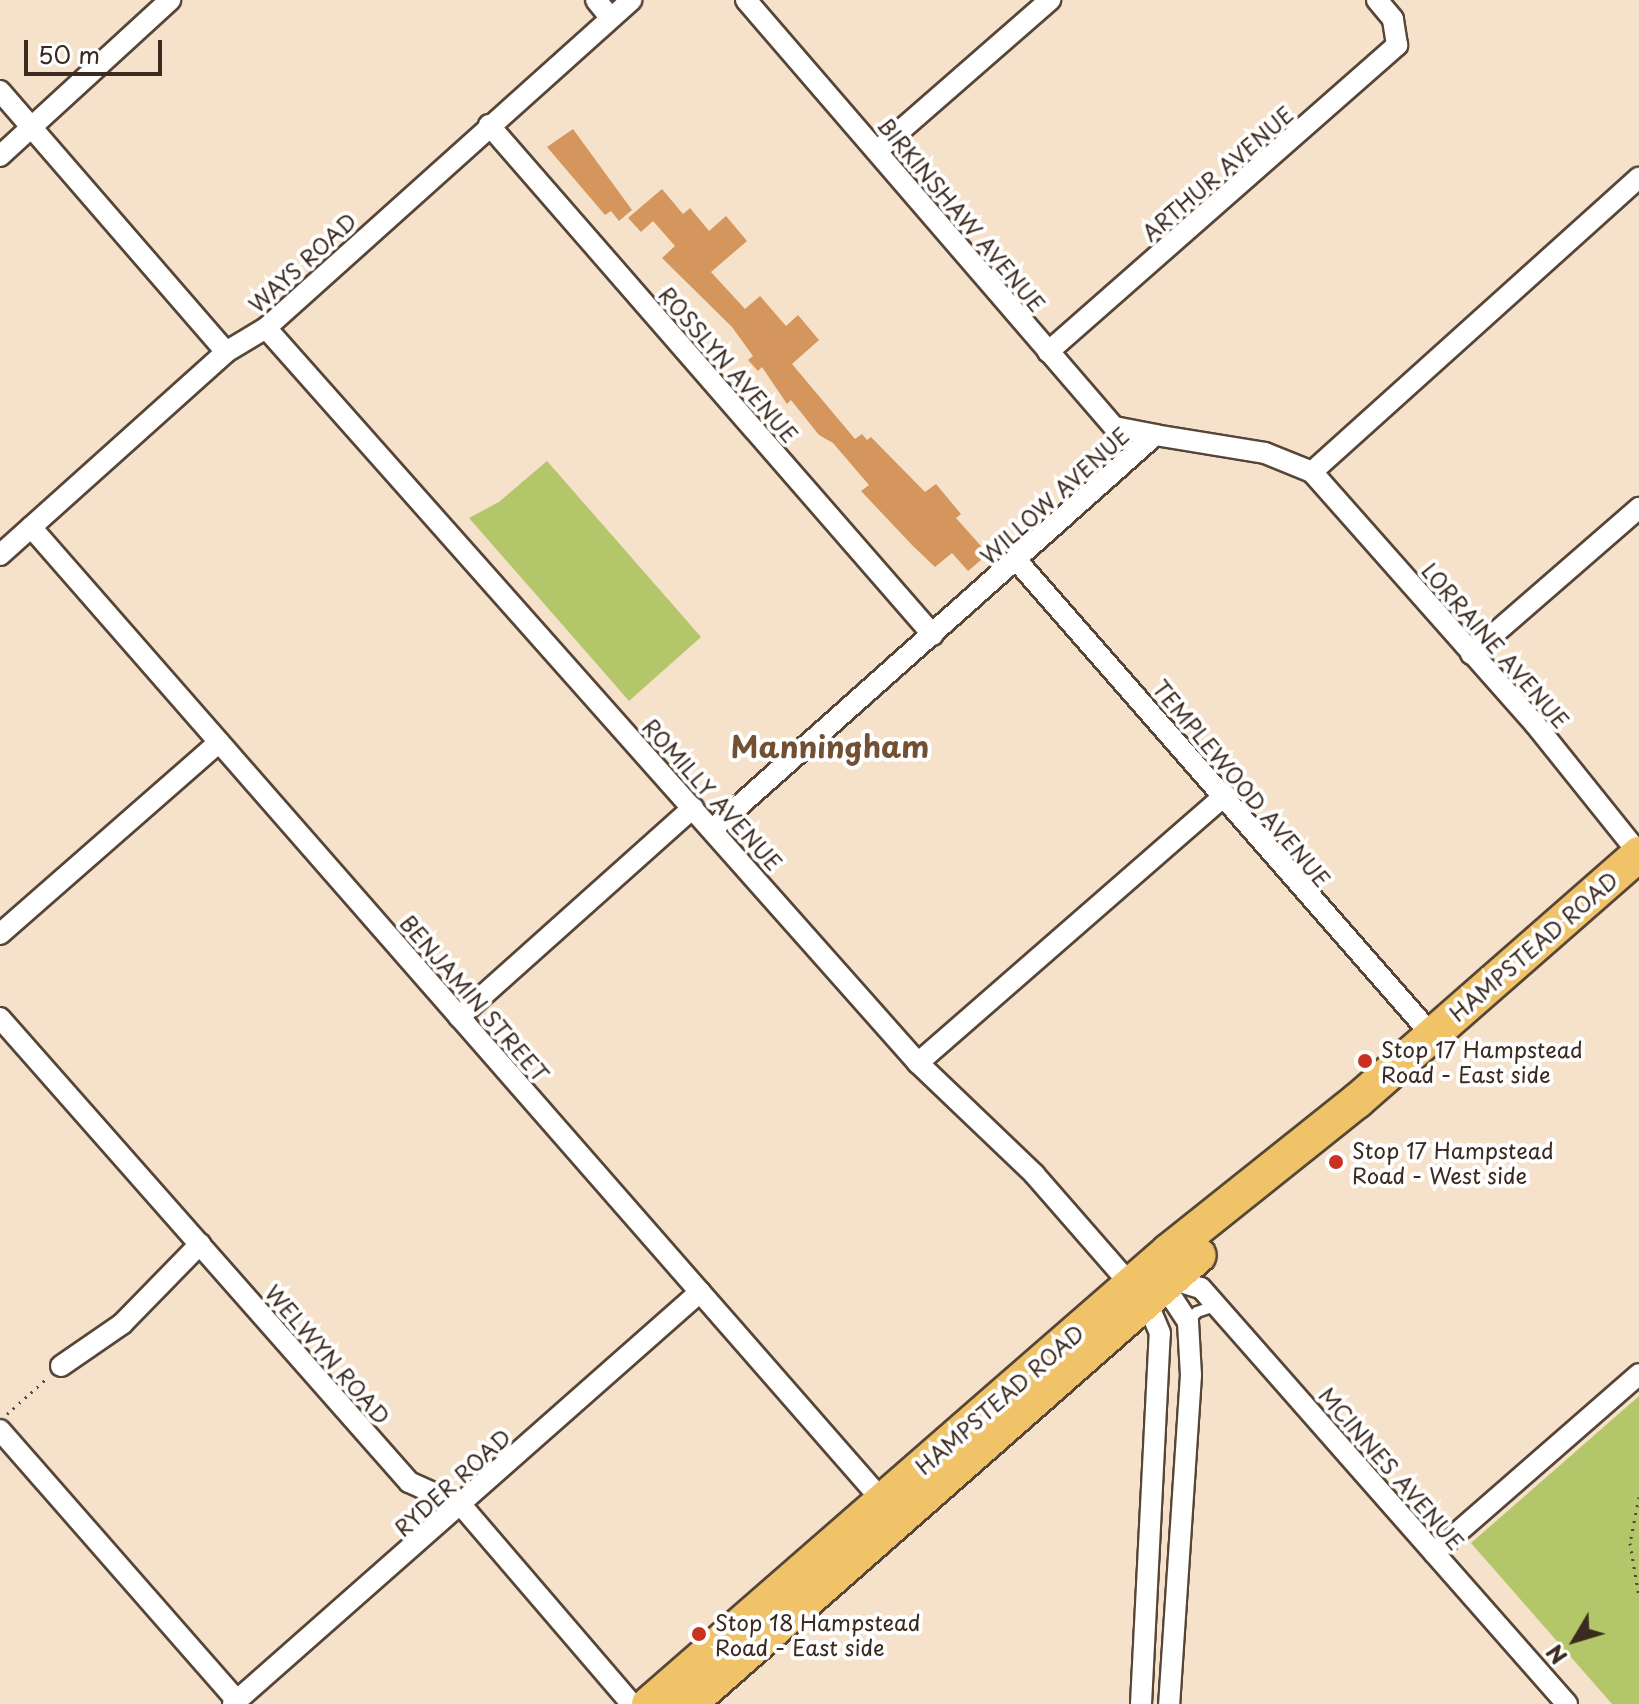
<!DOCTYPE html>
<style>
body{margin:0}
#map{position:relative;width:1639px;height:1704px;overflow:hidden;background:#f6e2ca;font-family:"Playpen Sans",sans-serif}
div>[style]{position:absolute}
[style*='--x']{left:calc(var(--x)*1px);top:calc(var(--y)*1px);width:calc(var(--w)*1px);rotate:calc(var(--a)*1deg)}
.green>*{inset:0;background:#b3c669}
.building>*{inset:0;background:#d4965c}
.path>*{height:3px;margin-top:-1.5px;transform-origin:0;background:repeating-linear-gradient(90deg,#574638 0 2px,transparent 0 8px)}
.roads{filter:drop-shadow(2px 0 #574638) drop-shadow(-2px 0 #574638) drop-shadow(0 2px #574638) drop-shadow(0 -2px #574638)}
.service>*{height:10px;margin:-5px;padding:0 5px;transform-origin:5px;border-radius:5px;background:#fff}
.minor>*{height:20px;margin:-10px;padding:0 10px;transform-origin:10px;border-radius:10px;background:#fff}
.trunk>*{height:34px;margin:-17px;padding:0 17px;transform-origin:17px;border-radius:17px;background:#f0c369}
.dots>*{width:22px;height:22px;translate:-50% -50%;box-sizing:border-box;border:4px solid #fff;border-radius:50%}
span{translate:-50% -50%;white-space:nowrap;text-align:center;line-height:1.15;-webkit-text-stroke:8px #fff;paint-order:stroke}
.street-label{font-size:22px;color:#3b2a1e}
.poi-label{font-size:22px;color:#3b2a1e}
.left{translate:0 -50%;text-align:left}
.district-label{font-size:30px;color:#715034;font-weight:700}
.north{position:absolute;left:1535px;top:1600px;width:80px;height:80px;-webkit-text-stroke:6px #fff;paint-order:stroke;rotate:232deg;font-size:22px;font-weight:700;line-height:32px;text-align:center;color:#3b2a1e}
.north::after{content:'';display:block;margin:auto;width:28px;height:36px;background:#3b2a1e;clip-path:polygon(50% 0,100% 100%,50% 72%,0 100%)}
.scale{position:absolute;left:24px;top:40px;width:138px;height:36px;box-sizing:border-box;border:4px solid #3b2a1e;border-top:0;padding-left:10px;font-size:24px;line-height:28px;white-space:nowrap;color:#3b2a1e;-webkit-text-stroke:6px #fff;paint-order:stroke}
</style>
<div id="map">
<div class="green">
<div style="clip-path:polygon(547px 461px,701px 637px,629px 701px,469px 518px,499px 502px)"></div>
<div style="clip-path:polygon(1639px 1396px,1639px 1704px,1612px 1704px,1471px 1543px)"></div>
</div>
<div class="building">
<div style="clip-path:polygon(573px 129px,632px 210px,619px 221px,611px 211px,605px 215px,547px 147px)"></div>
<div style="clip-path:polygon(662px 189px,683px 214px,690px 208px,709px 231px,726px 216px,747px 241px,711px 272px,745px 309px,760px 296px,786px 326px,798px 315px,819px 340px,792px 364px,855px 439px,862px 434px,867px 440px,871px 437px,925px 492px,936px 484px,961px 514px,956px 518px,981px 546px,975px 552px,981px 560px,968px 571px,952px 553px,935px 567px,912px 545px,861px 491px,869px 485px,833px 443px,819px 435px,791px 400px,787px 404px,762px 367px,758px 371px,748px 360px,753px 356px,732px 327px,662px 258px,675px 246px,653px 221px,641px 232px,628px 218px)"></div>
</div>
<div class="path">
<div style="--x:7;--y:1414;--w:52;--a:-41.9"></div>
<div style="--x:1639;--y:1497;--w:47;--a:101.1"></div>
<div style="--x:1630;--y:1543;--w:55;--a:80.5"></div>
</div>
<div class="roads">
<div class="service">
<div style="--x:1188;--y:1322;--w:13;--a:-48"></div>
<div style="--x:1197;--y:1312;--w:21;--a:-19"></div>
</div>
<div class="minor">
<div style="--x:596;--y:0;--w:22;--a:51"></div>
<div style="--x:746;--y:0;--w:564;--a:49.24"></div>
<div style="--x:1114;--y:427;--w:42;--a:11"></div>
<div style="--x:0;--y:91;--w:345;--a:49.1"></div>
<div style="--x:489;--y:125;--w:676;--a:48.96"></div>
<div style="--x:877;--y:151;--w:230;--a:-41.1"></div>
<div style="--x:0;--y:156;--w:231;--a:-42.5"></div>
<div style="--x:266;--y:328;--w:983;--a:48.42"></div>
<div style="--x:918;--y:1063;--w:161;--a:43.7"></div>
<div style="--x:1034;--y:1174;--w:147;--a:48.9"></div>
<div style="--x:1048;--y:352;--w:465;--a:-41.3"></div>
<div style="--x:1397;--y:45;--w:26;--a:-99"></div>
<div style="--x:1393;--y:19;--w:25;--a:-130"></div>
<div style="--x:1312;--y:472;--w:337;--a:48.5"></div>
<div style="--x:1535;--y:724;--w:166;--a:51.3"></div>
<div style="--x:31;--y:527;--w:1293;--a:48.83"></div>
<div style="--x:0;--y:555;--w:304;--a:-41.9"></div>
<div style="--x:226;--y:352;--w:47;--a:-31"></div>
<div style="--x:266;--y:328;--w:491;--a:-41.9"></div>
<div style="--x:1018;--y:562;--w:627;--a:48.81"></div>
<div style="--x:1471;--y:654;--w:223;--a:-41"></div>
<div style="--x:713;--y:829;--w:592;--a:-41.71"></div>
<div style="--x:1155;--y:435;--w:111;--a:9.3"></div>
<div style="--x:1265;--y:453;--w:51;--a:22"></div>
<div style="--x:1312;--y:472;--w:440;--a:-42"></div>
<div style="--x:0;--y:934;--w:291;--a:-41.2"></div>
<div style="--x:459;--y:1017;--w:314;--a:-41.8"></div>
<div style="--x:0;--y:1018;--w:619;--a:48.6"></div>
<div style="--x:409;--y:1482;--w:58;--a:24.4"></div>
<div style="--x:462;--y:1506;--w:261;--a:49.4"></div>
<div style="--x:918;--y:1063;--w:408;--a:-41.1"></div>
<div style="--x:1171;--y:1279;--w:31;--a:17"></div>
<div style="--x:1201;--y:1288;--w:554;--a:48.66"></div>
<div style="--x:1165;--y:1287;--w:42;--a:56.7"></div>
<div style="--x:1188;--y:1322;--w:53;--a:86.8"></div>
<div style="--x:1191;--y:1375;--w:330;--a:93.8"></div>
<div style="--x:61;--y:1366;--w:74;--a:-34.5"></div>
<div style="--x:122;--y:1324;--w:112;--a:-45.7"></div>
<div style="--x:0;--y:1430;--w:360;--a:48.8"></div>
<div style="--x:1434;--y:1553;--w:272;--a:-41.1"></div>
<div style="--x:233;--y:1704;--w:623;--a:-41.42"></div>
<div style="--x:1141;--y:1704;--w:371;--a:-87.1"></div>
<div style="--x:1160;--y:1333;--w:34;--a:-113"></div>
</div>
<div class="trunk">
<div style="--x:649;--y:1704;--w:690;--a:-41.06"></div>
<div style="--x:1169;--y:1251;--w:241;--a:-38.6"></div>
<div style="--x:1357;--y:1101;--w:375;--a:-41.2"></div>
<div style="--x:689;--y:1704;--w:679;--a:-41.36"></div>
</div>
</div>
<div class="dots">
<div style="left:1365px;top:1061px;background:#c8321e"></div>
<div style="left:1336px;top:1162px;background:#c8321e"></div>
<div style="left:699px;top:1634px;background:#c8321e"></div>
</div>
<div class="street-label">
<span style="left:1217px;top:173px;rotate:-41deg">ARTHUR AVENUE</span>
<span style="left:962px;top:214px;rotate:50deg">BIRKINSHAW AVENUE</span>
<span style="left:302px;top:262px;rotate:-42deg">WAYS ROAD</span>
<span style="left:729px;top:364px;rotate:49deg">ROSSLYN AVENUE</span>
<span style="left:1054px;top:495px;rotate:-42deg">WILLOW AVENUE</span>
<span style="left:1496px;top:645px;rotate:49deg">LORRAINE AVENUE</span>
<span style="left:1242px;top:783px;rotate:50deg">TEMPLEWOOD AVENUE</span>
<span style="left:713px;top:794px;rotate:48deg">ROMILLY AVENUE</span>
<span style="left:1533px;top:946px;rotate:-41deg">HAMPSTEAD ROAD</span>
<span style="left:475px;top:998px;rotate:49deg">BENJAMIN STREET</span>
<span style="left:328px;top:1354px;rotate:49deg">WELWYN ROAD</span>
<span style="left:999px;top:1399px;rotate:-41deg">HAMPSTEAD ROAD</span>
<span style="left:1392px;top:1468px;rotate:49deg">MCINNES AVENUE</span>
<span style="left:452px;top:1482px;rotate:-42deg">RYDER ROAD</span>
</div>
<div class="poi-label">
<span class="left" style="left:1381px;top:1061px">Stop 17 Hampstead<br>Road - East side</span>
<span class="left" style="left:1352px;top:1162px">Stop 17 Hampstead<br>Road - West side</span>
<span class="left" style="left:715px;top:1634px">Stop 18 Hampstead<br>Road - East side</span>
</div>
<div class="district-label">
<span style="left:830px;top:746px">Manningham</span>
</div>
<div class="north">N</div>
<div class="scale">50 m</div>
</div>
